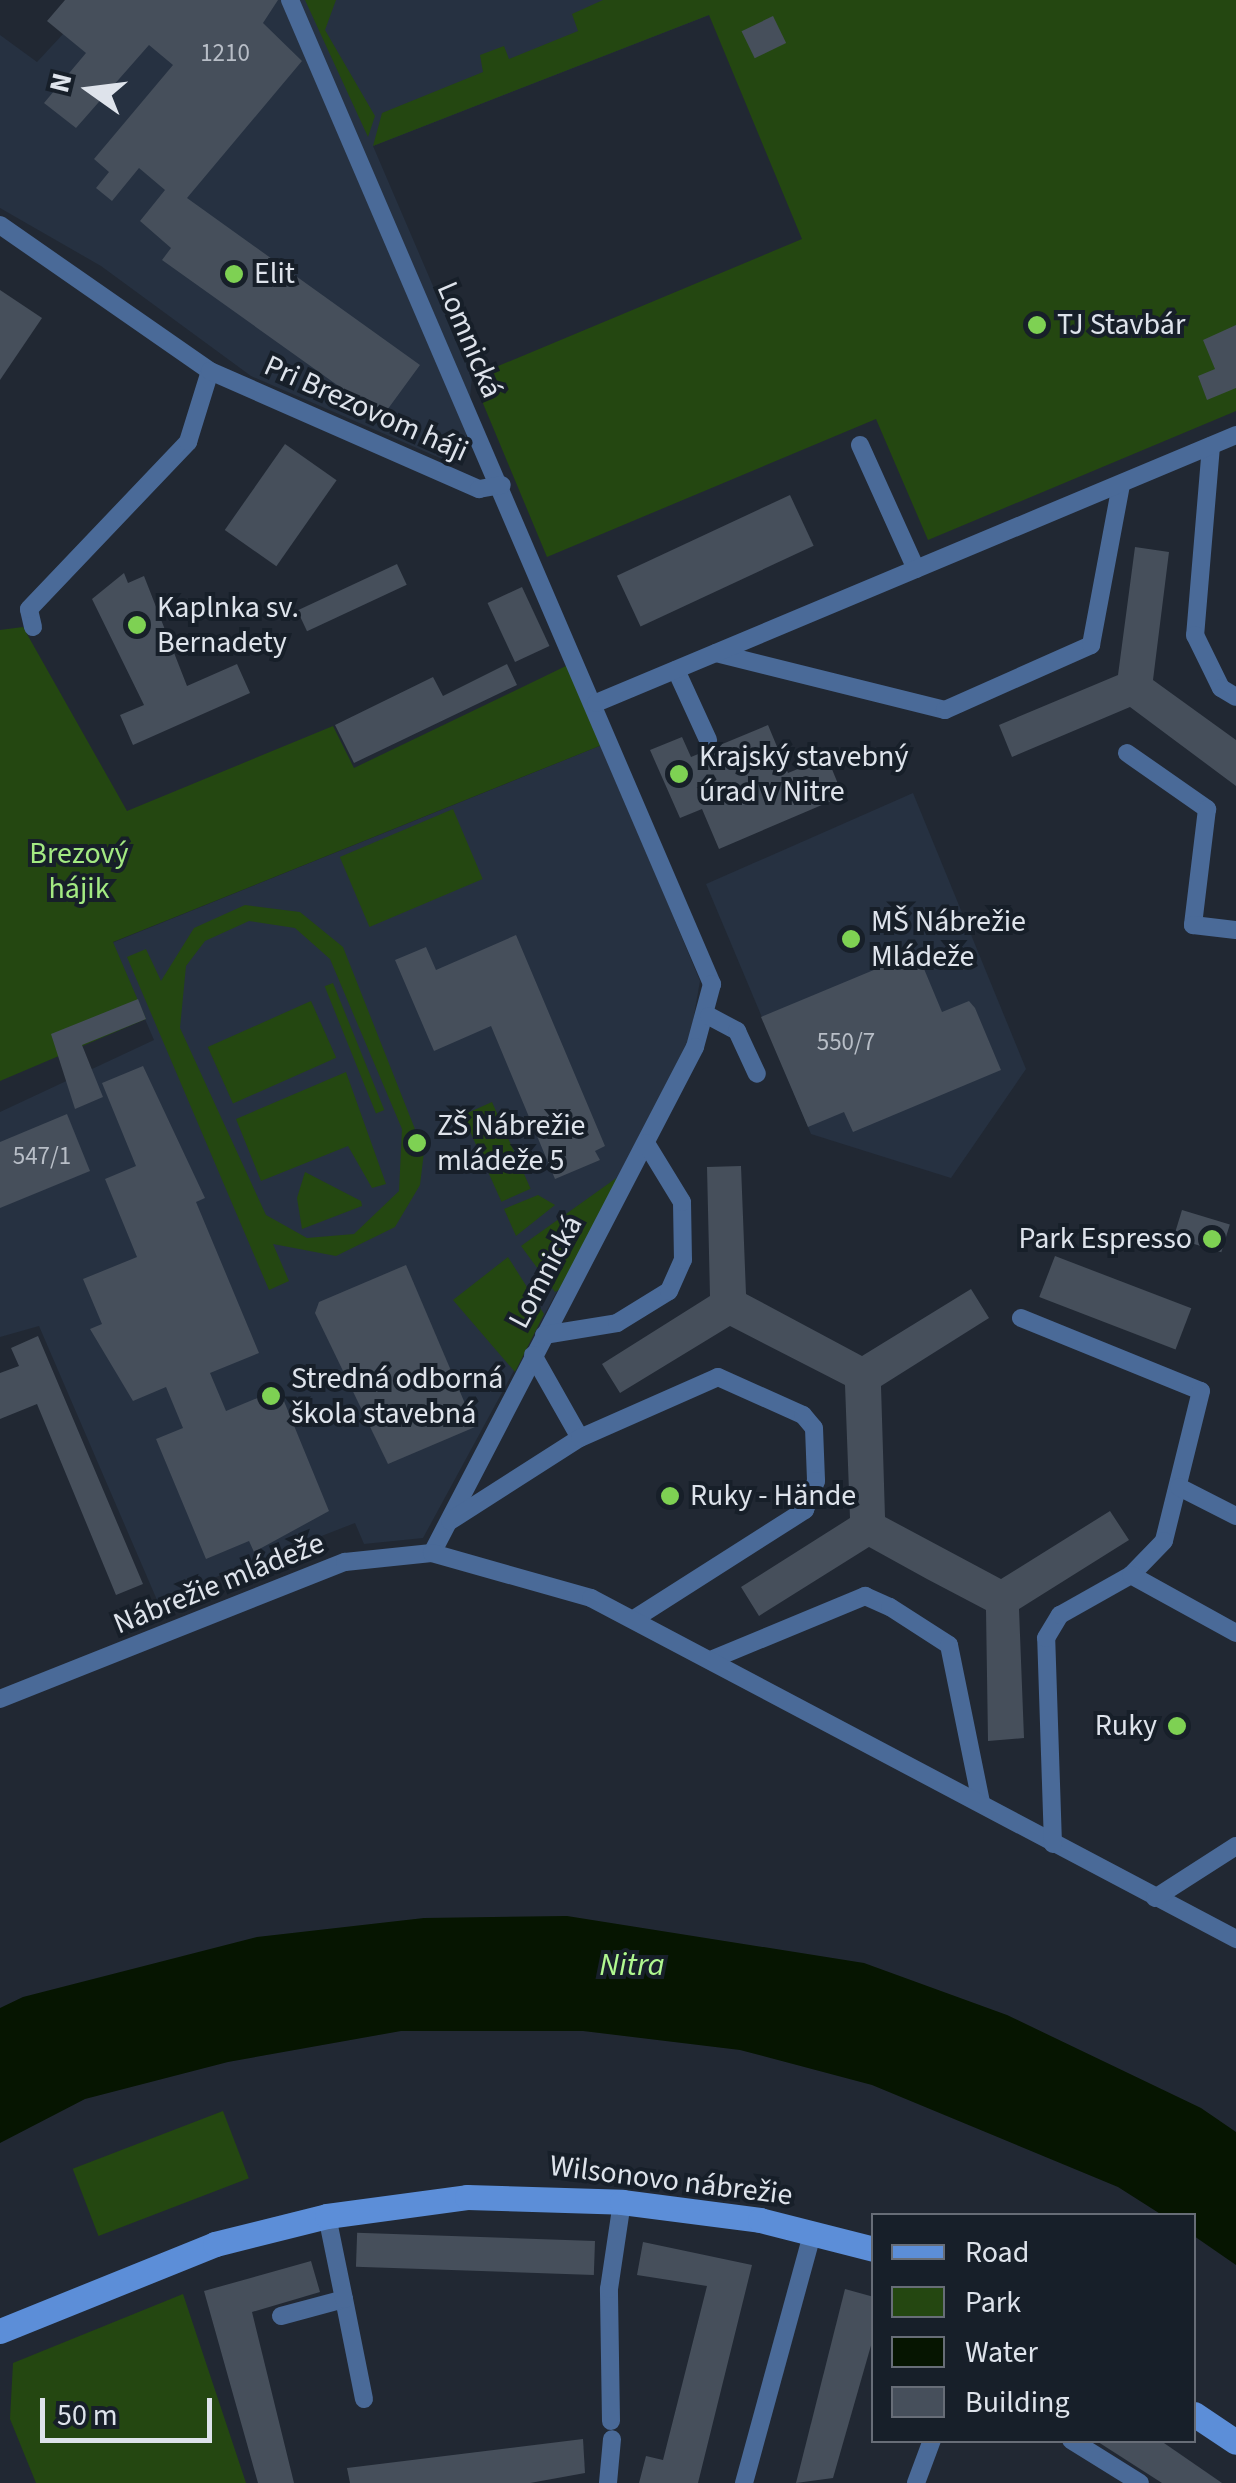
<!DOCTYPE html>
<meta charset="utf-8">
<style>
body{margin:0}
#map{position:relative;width:1236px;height:2483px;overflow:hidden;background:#212833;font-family:"Source Sans 3",sans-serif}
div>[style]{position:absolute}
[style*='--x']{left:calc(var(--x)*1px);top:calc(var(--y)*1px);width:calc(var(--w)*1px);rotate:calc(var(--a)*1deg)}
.built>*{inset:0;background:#263141}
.green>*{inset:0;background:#244711;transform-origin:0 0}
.water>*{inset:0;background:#061501}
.building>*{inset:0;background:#464f5b;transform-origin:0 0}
.street>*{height:18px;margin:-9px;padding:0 9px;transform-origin:9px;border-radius:9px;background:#4a6a98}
.secondary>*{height:25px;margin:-12.5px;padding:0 12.5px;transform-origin:12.5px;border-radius:12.5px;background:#5c8ed8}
.dots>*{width:28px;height:28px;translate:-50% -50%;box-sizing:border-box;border:5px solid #171f29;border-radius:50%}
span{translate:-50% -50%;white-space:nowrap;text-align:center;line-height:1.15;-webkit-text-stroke:8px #171f29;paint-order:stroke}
.number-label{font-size:25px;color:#b8bec7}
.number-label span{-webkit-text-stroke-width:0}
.poi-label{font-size:30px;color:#dee3eb}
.left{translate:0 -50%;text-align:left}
.right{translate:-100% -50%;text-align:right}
.street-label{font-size:30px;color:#dee3eb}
.park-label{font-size:30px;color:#a3ea82}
.water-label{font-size:32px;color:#b0f890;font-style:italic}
.legend{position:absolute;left:871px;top:2213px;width:325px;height:230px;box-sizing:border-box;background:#171f29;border:2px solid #676d77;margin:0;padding:12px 18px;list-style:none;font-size:30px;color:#dee3eb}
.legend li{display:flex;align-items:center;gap:20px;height:50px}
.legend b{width:50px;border:2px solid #676d77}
.north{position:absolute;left:40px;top:40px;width:100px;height:100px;-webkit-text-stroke:8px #171f29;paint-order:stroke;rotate:284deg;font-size:28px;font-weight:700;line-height:40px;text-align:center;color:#dee3eb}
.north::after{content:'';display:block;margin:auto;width:35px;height:45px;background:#dee3eb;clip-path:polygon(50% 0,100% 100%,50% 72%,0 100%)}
.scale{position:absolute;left:40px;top:2398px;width:172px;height:45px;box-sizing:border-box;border:5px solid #dee3eb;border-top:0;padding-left:12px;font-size:30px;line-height:35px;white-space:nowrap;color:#dee3eb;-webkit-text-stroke:8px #171f29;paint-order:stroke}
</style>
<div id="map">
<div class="built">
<div style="clip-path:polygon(65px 0,703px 0,709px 15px,373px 146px,472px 377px,465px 447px,449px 462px,251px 376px,101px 266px,0 208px,0 35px,37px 62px,63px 34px)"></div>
<div style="clip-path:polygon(602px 745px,700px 981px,688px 1050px,423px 1538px,364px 1544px,355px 1523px,157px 1600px,39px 1326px,0 1337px,0 1112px,154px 1040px,112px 943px)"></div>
<div style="clip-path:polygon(913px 793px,1026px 1069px,951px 1178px,811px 1134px,706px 884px)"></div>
</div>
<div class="green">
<div style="clip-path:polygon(305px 0,336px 0,325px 30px,375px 116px,368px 137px)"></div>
<div style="clip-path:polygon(603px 0,1236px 0,1236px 411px,928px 540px,876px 419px,547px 557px,472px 377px,802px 239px,709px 15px,373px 146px,382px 113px,483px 72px,480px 55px,504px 46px,509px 59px,578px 31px,572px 14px)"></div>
<div style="clip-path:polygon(23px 627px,127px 811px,333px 726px,354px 768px,568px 665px,602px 745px,113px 942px,146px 1019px,0 1081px,0 630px)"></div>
<div style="left:453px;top:809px;width:76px;height:123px;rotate:67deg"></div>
<div style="clip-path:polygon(evenodd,245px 905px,300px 912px,343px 947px,424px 1152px,420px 1185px,395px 1227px,336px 1256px,273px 1244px,289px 1281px,269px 1290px,127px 957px,146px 949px,161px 981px,194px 928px,245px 905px,249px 921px,295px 928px,330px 959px,402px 1129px,399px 1191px,354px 1234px,307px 1238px,266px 1215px,180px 1028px,186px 966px,205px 941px,249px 921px)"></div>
<div style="left:333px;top:983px;width:137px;height:9px;rotate:68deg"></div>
<div style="left:311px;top:1001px;width:62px;height:113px;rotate:66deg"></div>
<div style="clip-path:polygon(346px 1072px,386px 1184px,372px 1188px,348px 1146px,261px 1181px,236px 1119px)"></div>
<div style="left:492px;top:1102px;width:95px;height:32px;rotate:66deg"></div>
<div style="clip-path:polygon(305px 1172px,361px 1201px,362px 1206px,302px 1229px,297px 1198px)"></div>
<div style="clip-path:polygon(622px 1174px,559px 1290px,555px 1292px,521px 1246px)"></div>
<div style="clip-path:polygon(538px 1195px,555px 1205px,516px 1236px,504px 1209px)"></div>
<div style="clip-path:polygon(508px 1257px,544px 1314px,515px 1372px,453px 1300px)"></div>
<div style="left:223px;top:2111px;width:72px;height:161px;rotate:69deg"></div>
<div style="clip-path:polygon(183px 2294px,246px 2483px,36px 2483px,10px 2419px,13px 2363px)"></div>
</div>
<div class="water">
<div style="clip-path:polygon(567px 1916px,864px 1963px,1007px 2015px,1201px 2108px,1236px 2132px,1236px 2265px,1194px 2236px,1194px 2216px,1162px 2215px,1118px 2187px,872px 2085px,740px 2050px,583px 2031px,401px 2031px,228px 2062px,85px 2099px,0 2143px,0 2008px,23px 1997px,257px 1937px,424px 1918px)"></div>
</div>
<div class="building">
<div style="clip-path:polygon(65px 0,278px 0,263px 23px,302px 61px,187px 198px,420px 365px,382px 417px,162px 260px,171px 248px,140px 221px,165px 190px,139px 168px,112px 201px,96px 188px,109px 172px,94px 159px,173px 65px,149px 45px,76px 128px,44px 103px,86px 53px,47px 21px)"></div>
<div style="left:773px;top:16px;width:30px;height:35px;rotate:64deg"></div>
<div style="clip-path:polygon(0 290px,42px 318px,0 380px)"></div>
<div style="clip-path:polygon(1236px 325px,1236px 388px,1207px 400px,1198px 376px,1215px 369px,1203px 340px)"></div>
<div style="left:285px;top:444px;width:63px;height:105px;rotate:35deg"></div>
<div style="left:790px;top:495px;width:56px;height:191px;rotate:65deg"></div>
<div style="clip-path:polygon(1135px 547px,1169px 552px,1153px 680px,1236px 740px,1236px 786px,1130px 707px,1012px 757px,999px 725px,1118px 675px)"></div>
<div style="left:397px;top:564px;width:23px;height:110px;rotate:65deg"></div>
<div style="clip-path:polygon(124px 573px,128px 583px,144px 576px,187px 686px,237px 664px,250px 693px,133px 745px,120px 715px,144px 705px,92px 599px)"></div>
<div style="left:522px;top:587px;width:65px;height:38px;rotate:65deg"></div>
<div style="clip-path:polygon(507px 664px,517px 685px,354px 763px,335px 725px,433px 677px,443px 696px)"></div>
<div style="clip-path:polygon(768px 725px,788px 773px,827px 757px,843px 796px,719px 849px,702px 809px,680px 818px,650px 750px,682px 737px,691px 757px)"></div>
<div style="clip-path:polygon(516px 935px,605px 1146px,595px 1151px,600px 1160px,555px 1179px,491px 1026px,434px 1051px,395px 960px,426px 947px,436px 970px)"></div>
<div style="clip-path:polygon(917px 952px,942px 1012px,969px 1001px,975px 1008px,1001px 1070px,853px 1132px,844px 1112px,808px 1127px,761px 1017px)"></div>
<div style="clip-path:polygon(138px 999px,146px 1019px,82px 1045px,103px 1097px,75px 1109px,51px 1034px)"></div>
<div style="clip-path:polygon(143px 1066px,205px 1198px,196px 1202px,259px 1353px,210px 1373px,226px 1411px,279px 1389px,329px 1511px,254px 1552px,249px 1541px,206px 1559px,156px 1439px,183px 1428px,166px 1387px,133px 1401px,90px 1329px,102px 1324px,83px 1279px,137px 1257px,105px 1179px,136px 1166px,102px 1083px)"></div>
<div style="clip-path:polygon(67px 1114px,90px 1171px,0 1208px,0 1142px)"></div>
<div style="clip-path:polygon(741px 1166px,746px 1294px,862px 1356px,971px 1289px,989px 1318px,881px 1386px,885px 1517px,1001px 1579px,1110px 1511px,1129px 1540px,1019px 1609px,1024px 1738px,988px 1741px,986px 1610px,927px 1579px,869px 1547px,759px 1616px,741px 1587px,850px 1518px,845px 1385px,730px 1326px,620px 1393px,602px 1364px,710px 1296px,707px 1167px)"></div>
<div style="left:1182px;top:1210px;width:50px;height:29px;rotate:17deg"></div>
<div style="left:1055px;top:1256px;width:146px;height:44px;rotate:21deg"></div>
<div style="clip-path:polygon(406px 1265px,475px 1427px,388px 1464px,315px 1313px,319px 1302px)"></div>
<div style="clip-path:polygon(38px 1336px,143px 1584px,116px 1595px,37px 1404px,0 1419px,0 1373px,19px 1366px,11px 1348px)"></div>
<div style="left:595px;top:2241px;width:34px;height:238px;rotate:92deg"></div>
<div style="clip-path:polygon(643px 2242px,752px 2265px,698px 2483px,639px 2483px,646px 2456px,663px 2460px,707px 2286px,637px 2275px)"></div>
<div style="clip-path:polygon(311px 2261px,320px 2292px,252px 2312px,294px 2483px,258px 2483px,204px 2291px)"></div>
<div style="clip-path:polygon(845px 2289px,874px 2297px,874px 2335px,833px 2478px,796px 2483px)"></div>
<div style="clip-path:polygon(583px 2439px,585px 2473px,530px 2483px,350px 2483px,347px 2468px)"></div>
<div style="clip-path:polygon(1095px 2440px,1164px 2443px,1222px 2483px,1162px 2483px)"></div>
</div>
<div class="street">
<div style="--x:290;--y:0;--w:1071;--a:66.79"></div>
<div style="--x:712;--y:984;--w:65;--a:105.1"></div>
<div style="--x:695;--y:1047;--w:570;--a:117.46"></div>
<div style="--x:0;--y:225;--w:256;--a:34.8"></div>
<div style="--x:860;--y:445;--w:136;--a:65.7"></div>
<div style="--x:1211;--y:446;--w:190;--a:94.8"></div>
<div style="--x:1195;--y:635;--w:59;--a:63.9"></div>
<div style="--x:1221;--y:688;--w:17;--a:31"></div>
<div style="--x:33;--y:627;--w:18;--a:-103"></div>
<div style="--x:29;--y:609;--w:231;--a:-46.4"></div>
<div style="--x:188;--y:442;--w:74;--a:-72.8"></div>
<div style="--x:210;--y:371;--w:294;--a:23.7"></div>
<div style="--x:479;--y:489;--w:23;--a:-10"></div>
<div style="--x:716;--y:653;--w:236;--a:14"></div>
<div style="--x:945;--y:710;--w:160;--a:-24"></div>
<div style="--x:1091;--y:645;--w:164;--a:-79.4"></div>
<div style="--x:676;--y:670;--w:77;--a:65.4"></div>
<div style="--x:596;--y:703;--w:694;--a:-22.72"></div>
<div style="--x:1127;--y:753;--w:98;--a:35"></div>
<div style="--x:1207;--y:809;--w:117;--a:96.9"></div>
<div style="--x:1193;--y:925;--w:43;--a:6.6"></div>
<div style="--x:709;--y:1016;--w:32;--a:28"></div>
<div style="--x:737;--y:1031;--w:47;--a:65.1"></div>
<div style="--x:1021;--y:1318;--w:194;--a:22.1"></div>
<div style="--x:1201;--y:1391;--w:154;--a:103.9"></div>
<div style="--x:1164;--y:1541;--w:47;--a:134.1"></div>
<div style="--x:544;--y:1335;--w:74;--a:-9.3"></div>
<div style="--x:617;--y:1323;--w:61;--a:-31.6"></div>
<div style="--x:669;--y:1291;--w:34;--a:-66"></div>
<div style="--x:683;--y:1260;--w:58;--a:-91"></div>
<div style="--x:682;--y:1202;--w:69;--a:-121.4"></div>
<div style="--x:533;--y:1355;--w:95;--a:60.5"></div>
<div style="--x:1179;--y:1487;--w:64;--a:27"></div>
<div style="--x:450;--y:1521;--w:154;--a:-32.6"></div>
<div style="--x:580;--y:1438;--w:151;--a:-23.8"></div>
<div style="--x:718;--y:1377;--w:93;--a:24.1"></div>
<div style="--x:803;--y:1415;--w:17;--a:50"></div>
<div style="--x:814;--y:1428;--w:53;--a:87.8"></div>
<div style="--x:816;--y:1481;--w:31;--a:111"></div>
<div style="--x:805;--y:1510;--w:203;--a:147.5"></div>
<div style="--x:713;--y:1659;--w:165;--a:-22.5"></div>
<div style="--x:865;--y:1596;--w:27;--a:24"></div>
<div style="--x:890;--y:1607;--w:70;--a:32.8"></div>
<div style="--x:949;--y:1645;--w:160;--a:78.5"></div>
<div style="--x:0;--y:1699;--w:371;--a:-21.7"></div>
<div style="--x:345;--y:1562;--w:87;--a:-5.9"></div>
<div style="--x:432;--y:1553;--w:165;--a:15.8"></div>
<div style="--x:591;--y:1598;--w:730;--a:27.86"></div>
<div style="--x:1053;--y:1844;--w:206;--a:-91.9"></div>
<div style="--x:1046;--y:1638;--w:27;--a:-59"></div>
<div style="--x:1060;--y:1615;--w:81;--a:-29.4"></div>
<div style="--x:1131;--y:1575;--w:120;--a:28.9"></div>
<div style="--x:1155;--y:1898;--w:96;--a:-32.7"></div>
<div style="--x:344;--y:2299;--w:102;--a:78.7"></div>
<div style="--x:281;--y:2316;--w:65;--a:-15.1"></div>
<div style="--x:344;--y:2299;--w:85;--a:-101.6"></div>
<div style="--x:611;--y:2421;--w:132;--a:-90.9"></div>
<div style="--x:609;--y:2289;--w:88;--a:-81.5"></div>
<div style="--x:1071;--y:2440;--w:81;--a:31.9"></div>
<div style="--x:608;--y:2483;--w:44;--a:-84.8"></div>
<div style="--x:744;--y:2483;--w:261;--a:-74.7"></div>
<div style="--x:916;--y:2483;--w:46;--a:-69.6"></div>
</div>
<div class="secondary">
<div style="--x:0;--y:2331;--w:232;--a:-22"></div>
<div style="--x:215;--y:2244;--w:115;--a:-14"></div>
<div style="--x:327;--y:2216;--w:141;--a:-7.7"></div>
<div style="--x:467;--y:2197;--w:155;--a:1.8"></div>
<div style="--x:622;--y:2202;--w:139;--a:7.4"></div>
<div style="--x:760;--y:2220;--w:118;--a:14.3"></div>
<div style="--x:1194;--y:2414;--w:50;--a:33.7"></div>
</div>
<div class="dots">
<div style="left:234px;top:274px;background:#7ed153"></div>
<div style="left:1037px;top:325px;background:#7ed153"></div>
<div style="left:137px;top:625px;background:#7ed153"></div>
<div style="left:679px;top:774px;background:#7ed153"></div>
<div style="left:851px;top:939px;background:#7ed153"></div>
<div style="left:417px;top:1143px;background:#7ed153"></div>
<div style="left:1212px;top:1239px;background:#7ed153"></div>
<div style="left:271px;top:1396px;background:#7ed153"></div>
<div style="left:670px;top:1496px;background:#7ed153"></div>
<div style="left:1177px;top:1726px;background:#7ed153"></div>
</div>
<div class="number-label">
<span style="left:225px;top:53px">1210</span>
<span style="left:846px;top:1042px">550/7</span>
<span style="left:42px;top:1156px">547/1</span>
</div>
<div class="poi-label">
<span class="left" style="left:254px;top:274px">Elit</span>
<span class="left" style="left:1057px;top:325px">TJ Stavbár</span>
<span class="left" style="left:157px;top:625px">Kaplnka sv.<br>Bernadety</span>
<span class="left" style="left:699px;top:774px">Krajský stavebný<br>úrad v Nitre</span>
<span class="left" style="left:871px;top:939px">MŠ Nábrežie<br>Mládeže</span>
<span class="left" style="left:437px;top:1143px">ZŠ Nábrežie<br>mládeže 5</span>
<span class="right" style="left:1192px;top:1239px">Park Espresso</span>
<span class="left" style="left:291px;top:1396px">Stredná odborná<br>škola stavebná</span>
<span class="left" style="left:690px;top:1496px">Ruky - Hände</span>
<span class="right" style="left:1157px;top:1726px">Ruky</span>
</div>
<div class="street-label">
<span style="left:469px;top:340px;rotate:67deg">Lomnická</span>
<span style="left:366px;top:409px;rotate:24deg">Pri Brezovom háji</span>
<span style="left:546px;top:1272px;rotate:-62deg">Lomnická</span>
<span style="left:219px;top:1584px;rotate:-22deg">Nábrežie mládeže</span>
<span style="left:671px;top:2181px;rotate:7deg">Wilsonovo nábrežie</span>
</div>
<div class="park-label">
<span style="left:79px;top:871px">Brezový<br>hájik</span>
</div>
<div class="water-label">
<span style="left:632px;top:1965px">Nitra</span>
</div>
<ul class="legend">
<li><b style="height:12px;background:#5c8ed8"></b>Road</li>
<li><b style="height:28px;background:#244711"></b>Park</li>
<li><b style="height:28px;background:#061501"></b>Water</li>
<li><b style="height:28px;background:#464f5b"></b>Building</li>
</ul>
<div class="north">N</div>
<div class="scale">50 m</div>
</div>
